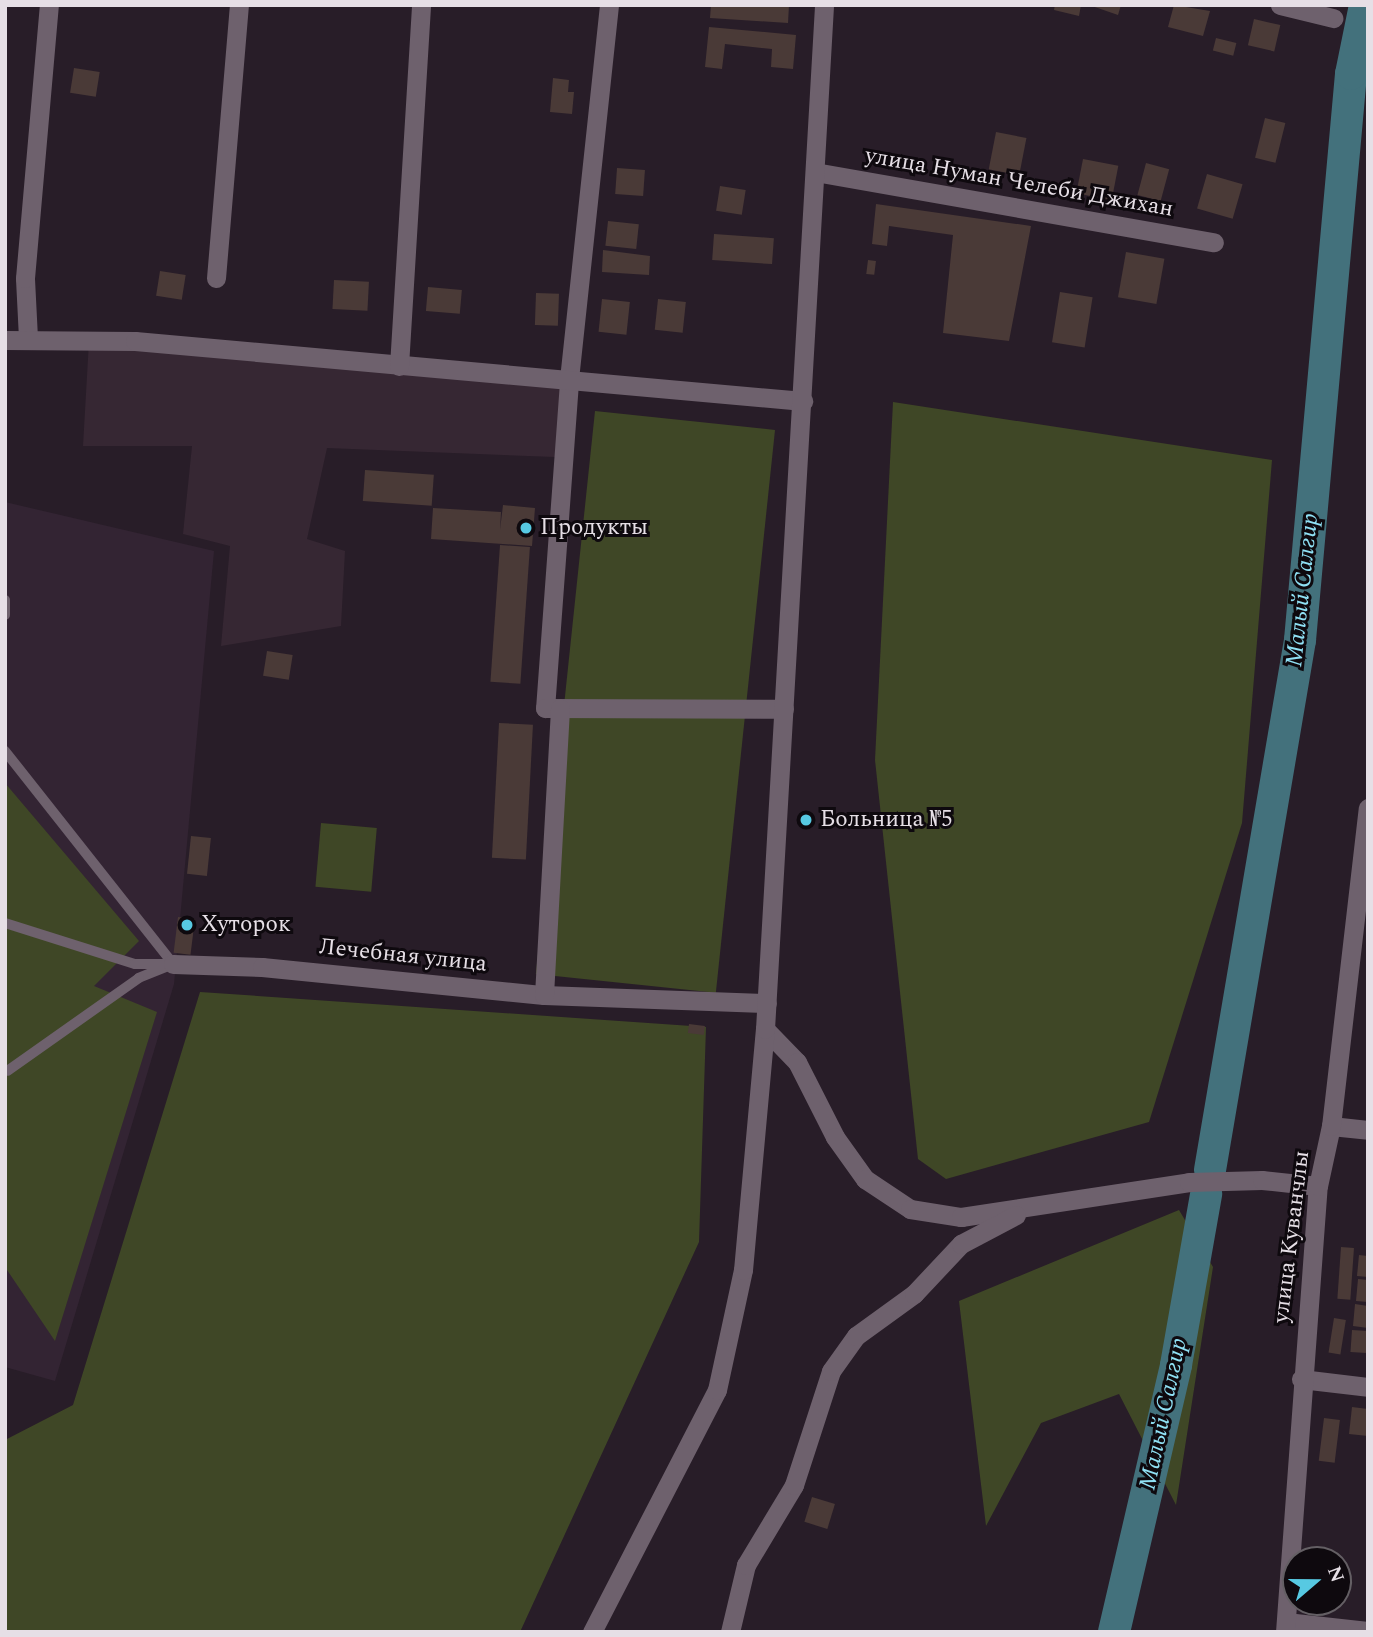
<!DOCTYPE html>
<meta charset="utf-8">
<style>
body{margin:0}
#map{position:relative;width:1373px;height:1637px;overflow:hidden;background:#281d28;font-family:Spectral,serif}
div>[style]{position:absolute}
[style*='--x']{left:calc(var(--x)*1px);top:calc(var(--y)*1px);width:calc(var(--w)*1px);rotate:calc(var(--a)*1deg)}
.built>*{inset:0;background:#332433}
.industrial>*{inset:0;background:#362733}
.green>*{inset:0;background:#3f4726;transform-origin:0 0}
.river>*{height:32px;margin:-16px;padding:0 16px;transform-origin:16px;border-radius:16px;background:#43717c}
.building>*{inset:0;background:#4a3a37;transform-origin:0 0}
.service>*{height:10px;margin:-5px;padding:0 5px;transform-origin:5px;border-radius:5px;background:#6e616d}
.minor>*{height:19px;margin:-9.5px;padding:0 9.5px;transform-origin:9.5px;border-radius:9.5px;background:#6e616d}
.secondary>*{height:19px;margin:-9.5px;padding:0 9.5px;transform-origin:9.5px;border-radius:9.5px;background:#6e616d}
.dots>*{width:19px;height:19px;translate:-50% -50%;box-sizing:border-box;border:4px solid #0e090e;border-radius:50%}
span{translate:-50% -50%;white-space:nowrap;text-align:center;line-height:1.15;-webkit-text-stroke:6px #0e090e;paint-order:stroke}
.street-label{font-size:23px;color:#e6dfe6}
.poi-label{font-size:23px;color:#e6dfe6}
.left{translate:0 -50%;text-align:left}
.water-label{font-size:24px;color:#90e1f5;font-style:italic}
.frame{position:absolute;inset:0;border:7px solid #e6dfe6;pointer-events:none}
.north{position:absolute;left:1282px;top:1546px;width:70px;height:70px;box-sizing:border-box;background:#0e090e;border:2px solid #645f64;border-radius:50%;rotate:70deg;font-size:19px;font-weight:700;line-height:28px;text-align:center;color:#e6dfe6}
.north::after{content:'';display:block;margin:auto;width:24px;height:32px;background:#57c9e2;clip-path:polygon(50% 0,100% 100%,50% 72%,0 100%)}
</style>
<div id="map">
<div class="built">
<div style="clip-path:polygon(5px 502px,214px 551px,174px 984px,55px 1381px,5px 1367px)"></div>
</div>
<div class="industrial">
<div style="clip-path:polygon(89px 341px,562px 387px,555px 457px,327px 448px,307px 539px,345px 551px,341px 626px,221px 646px,230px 546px,183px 534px,192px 446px,83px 446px)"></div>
</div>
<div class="green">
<div style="clip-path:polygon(893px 402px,1272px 460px,1242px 823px,1149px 1122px,946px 1179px,918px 1159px,875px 760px)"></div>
<div style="left:595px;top:411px;width:181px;height:566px;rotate:6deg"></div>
<div style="clip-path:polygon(5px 783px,139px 941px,94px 986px,157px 1012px,55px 1341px,5px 1267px)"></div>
<div style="left:321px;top:823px;width:56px;height:64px;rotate:5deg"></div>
<div style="clip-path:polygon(200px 992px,706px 1027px,699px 1242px,520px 1632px,5px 1632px,5px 1440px,73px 1405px)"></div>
<div style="clip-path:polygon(1179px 1210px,1213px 1267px,1176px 1505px,1119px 1394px,1041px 1423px,986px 1526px,959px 1301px)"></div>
</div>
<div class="river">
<div style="--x:1210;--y:1170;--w:538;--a:-80.36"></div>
<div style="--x:1300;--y:640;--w:568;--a:-84.85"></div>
<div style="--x:1351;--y:74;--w:70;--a:-78.5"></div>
<div style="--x:1114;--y:1632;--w:274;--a:-76.9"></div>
<div style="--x:1176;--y:1365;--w:174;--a:-80"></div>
</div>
<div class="building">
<div style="clip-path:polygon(711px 5px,789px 5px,788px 23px,710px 18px)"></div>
<div style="clip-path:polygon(1055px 5px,1081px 5px,1079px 16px,1054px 10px)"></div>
<div style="clip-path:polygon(1089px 5px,1121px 5px,1118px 15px)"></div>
<div style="clip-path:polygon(1174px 5px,1210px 11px,1203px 36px,1168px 27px)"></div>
<div style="left:1254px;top:19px;width:27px;height:27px;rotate:13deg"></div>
<div style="clip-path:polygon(709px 27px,796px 35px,793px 69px,771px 67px,772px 49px,725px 44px,722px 69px,705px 67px)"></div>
<div style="left:1216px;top:38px;width:21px;height:13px;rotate:14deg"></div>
<div style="left:74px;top:68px;width:26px;height:25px;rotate:9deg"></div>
<div style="clip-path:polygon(553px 78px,569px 80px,568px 92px,574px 92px,572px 114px,550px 112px)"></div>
<div style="left:1265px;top:118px;width:21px;height:41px;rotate:14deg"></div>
<div style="left:996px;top:132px;width:31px;height:38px;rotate:11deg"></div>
<div style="left:1083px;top:159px;width:36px;height:35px;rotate:11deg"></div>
<div style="left:1146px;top:163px;width:24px;height:33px;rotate:15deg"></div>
<div style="left:617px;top:168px;width:28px;height:26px;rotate:4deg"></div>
<div style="left:1207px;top:174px;width:37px;height:36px;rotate:16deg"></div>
<div style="left:720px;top:186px;width:26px;height:25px;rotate:9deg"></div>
<div style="clip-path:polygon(876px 204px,1031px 226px,1009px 341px,943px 333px,953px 235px,889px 226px,887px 246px,872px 244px)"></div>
<div style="left:608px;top:221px;width:31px;height:25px;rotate:6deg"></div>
<div style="left:714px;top:234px;width:60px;height:26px;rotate:4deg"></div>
<div style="clip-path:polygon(603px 250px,650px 256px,649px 275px,602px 272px)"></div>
<div style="left:1126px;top:252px;width:39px;height:46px;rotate:10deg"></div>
<div style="left:868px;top:260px;width:8px;height:14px;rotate:7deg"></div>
<div style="left:160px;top:271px;width:26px;height:25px;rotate:9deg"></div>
<div style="left:334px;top:280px;width:35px;height:29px;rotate:3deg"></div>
<div style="left:428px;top:287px;width:34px;height:24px;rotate:5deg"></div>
<div style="left:1060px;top:292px;width:33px;height:51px;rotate:9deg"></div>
<div style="left:536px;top:293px;width:23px;height:32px;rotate:2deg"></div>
<div style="left:602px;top:299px;width:28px;height:33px;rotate:6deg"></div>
<div style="left:658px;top:299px;width:28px;height:31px;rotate:6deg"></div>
<div style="left:365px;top:470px;width:69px;height:31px;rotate:4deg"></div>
<div style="clip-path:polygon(503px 505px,535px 508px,532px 546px,431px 539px,433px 508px,501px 512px,500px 530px)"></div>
<div style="left:500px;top:545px;width:30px;height:137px;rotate:4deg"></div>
<div style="left:267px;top:651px;width:26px;height:25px;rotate:9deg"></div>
<div style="left:499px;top:723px;width:34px;height:135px;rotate:3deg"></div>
<div style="left:191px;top:836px;width:20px;height:38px;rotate:6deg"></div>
<div style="left:178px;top:917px;width:17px;height:36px;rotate:7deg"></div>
<div style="left:689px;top:1024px;width:16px;height:9px;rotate:7deg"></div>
<div style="left:1341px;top:1247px;width:13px;height:52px;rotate:4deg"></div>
<div style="clip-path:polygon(1359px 1255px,1368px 1256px,1368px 1277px,1357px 1276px)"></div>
<div style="clip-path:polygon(1358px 1279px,1368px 1280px,1368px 1302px,1356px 1301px)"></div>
<div style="clip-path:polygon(1355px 1304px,1368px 1306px,1368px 1328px,1353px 1326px)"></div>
<div style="left:1334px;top:1318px;width:12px;height:35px;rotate:9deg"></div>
<div style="left:1352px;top:1330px;width:16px;height:22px;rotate:4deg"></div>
<div style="clip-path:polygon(1352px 1407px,1368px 1409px,1368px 1436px,1349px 1434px)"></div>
<div style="left:1324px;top:1418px;width:16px;height:43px;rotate:7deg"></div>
<div style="left:812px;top:1497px;width:24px;height:26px;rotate:17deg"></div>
</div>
<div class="service">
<div style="--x:5;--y:600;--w:15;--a:90"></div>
<div style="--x:5;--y:751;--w:271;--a:51.7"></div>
<div style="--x:173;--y:964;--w:37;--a:158"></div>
<div style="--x:139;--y:978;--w:161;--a:144.8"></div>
<div style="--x:5;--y:923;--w:136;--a:17.5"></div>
<div style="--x:135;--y:964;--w:31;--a:0"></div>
</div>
<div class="minor">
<div style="--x:609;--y:5;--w:379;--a:96.1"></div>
<div style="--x:569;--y:382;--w:327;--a:94.2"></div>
<div style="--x:545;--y:708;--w:239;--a:0.2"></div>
<div style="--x:1280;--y:5;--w:55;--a:13.8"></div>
<div style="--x:815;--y:172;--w:405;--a:10"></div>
<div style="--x:216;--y:278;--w:274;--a:-85.2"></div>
<div style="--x:28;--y:338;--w:60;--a:-92.9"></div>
<div style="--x:25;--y:278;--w:274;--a:-85"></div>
<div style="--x:5;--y:340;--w:130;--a:0.4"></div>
<div style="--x:135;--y:341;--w:671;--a:5.13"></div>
<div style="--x:399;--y:366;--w:362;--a:-86.5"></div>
<div style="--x:173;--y:964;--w:89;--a:1.9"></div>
<div style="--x:262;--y:967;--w:283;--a:5.7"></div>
<div style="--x:544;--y:995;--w:223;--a:2.1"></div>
<div style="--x:544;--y:995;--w:287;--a:-86.8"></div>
<div style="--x:765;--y:1029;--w:46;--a:45.9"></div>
<div style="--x:797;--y:1062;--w:84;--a:63.1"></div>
<div style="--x:835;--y:1137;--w:52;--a:54.5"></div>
<div style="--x:865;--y:1179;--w:54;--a:33.7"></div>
<div style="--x:910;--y:1209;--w:52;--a:8.9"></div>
<div style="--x:961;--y:1217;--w:231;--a:-8.7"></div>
<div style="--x:1189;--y:1182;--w:73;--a:-1.6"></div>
<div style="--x:1262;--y:1180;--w:56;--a:6.1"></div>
<div style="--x:1331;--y:1126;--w:37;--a:6"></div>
<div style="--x:1301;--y:1379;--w:67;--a:6.8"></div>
<div style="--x:1286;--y:1622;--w:82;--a:6.3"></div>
<div style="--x:730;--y:1632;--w:69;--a:-76.6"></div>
<div style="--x:746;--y:1565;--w:93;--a:-59"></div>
<div style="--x:794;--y:1485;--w:120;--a:-72"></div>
<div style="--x:831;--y:1371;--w:43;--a:-54.5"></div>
<div style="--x:856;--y:1336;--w:72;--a:-35.9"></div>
<div style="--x:914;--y:1294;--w:69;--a:-46.8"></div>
<div style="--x:961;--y:1244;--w:62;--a:-27.8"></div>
<div style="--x:1285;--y:1632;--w:447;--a:-85.8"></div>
<div style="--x:1318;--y:1186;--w:61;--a:-77.8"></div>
<div style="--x:1331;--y:1126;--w:320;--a:-83.4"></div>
</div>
<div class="secondary">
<div style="--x:592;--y:1632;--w:272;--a:-62.7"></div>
<div style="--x:717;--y:1390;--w:123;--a:-77.8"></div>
<div style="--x:743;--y:1270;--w:242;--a:-84.8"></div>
<div style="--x:765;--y:1029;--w:1026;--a:-86.7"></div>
</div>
<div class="dots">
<div style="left:526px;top:528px;background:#57c9e2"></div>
<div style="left:806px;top:820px;background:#57c9e2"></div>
<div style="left:187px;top:925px;background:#57c9e2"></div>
</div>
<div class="street-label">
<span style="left:1019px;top:183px;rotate:10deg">улица Нуман Челеби Джихан</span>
<span style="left:403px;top:956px;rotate:6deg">Лечебная улица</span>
<span style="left:1292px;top:1237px;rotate:-83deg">улица Куванчлы</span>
</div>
<div class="poi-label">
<span class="left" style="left:540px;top:528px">Продукты</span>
<span class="left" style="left:820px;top:820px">Больница №5</span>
<span class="left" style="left:201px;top:925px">Хуторок</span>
</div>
<div class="water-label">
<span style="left:1303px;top:590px;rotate:-84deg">Малый Салгир</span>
<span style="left:1164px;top:1414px;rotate:-78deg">Малый Салгир</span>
</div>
<div class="frame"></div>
<div class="north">N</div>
</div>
